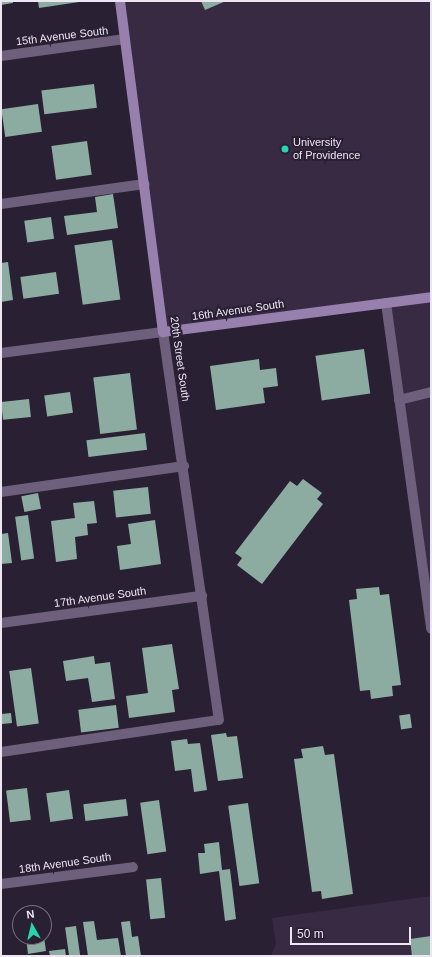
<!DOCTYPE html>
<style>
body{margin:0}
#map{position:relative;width:432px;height:957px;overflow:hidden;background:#2a2034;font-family:Arial,sans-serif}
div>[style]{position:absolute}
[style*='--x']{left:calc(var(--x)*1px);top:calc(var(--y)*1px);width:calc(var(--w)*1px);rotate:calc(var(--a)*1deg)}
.built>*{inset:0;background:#382a43}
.building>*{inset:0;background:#8daca1;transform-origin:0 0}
.lane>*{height:10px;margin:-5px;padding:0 5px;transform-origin:5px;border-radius:5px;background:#6e607c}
.street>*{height:10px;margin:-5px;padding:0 5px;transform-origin:5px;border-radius:5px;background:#6e607c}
.secondary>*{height:10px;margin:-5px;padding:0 5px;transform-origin:5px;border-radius:5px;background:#9780ad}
.dots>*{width:11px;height:11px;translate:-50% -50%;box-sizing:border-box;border:2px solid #2a2034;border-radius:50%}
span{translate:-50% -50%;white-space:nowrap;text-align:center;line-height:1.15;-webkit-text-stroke:4px #2a2034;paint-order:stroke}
.street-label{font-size:11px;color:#ece6f3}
.poi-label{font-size:11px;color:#ece6f3}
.left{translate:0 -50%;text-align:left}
.frame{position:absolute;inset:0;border:2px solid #ece6f3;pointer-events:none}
.north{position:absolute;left:12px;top:905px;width:40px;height:40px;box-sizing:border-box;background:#2a2034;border:1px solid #786f80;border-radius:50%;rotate:352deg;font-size:11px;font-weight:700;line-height:16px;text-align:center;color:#ece6f3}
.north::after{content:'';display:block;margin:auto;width:14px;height:18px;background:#29d5ac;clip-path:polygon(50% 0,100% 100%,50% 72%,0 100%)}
.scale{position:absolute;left:290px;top:927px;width:121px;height:18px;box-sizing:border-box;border:2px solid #ece6f3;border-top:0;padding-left:5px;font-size:12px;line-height:14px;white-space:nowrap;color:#ece6f3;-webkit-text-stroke:3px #2a2034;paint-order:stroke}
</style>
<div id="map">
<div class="built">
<div style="clip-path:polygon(120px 1px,431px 1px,431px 629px,386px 303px,163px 332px)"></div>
<div style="clip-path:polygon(431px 896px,431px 956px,271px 956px,276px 944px,272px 918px)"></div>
</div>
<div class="building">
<div style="clip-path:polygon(1px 1px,13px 1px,13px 3px,1px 5px)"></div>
<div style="clip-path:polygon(38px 1px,79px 1px,79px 2px,39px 8px)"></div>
<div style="clip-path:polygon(201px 1px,226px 1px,205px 10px)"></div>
<div style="left:94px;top:84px;width:24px;height:53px;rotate:83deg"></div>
<div style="left:38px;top:104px;width:28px;height:37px;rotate:82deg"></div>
<div style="left:87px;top:141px;width:34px;height:36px;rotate:82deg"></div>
<div style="clip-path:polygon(113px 194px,118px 228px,67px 235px,64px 216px,97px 212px,95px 197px)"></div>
<div style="left:51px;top:217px;width:22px;height:27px;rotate:82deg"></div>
<div style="left:112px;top:240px;width:60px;height:38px;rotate:82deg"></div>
<div style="clip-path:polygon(8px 262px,13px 300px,1px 302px,1px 263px)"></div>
<div style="left:56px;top:272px;width:22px;height:36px;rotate:82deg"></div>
<div style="left:364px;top:349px;width:45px;height:49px;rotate:82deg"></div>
<div style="clip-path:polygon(259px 359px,260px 370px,276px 368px,278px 386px,263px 388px,265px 403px,216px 410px,210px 366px)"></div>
<div style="left:130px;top:373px;width:57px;height:37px;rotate:83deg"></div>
<div style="left:70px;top:392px;width:21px;height:26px;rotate:82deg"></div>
<div style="left:29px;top:399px;width:18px;height:28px;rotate:84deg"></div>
<div style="left:145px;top:433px;width:17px;height:59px;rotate:83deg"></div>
<div style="clip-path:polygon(303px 479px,322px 493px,317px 499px,323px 504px,262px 584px,237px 565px,242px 558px,235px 553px,290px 481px,297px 486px)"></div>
<div style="left:148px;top:487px;width:27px;height:35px;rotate:84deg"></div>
<div style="left:38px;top:493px;width:16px;height:17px;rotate:79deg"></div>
<div style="clip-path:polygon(94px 501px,97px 523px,87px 524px,88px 535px,75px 537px,77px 559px,56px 562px,51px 521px,75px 518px,73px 503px)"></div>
<div style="left:28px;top:515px;width:44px;height:13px;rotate:82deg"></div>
<div style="clip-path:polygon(155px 520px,161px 564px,120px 570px,117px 546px,131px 544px,128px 524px)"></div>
<div style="clip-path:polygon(8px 533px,12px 563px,1px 564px,1px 534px)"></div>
<div style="clip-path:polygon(379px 587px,380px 595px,389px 594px,401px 685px,392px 686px,393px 696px,371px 699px,370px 690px,360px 691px,349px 600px,357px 599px,356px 589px)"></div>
<div style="clip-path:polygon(172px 644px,179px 689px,172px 690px,175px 712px,129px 718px,126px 696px,148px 693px,142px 648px)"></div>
<div style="clip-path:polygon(94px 656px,95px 664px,110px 662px,115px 699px,92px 702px,88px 678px,66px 681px,63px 661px)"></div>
<div style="left:31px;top:668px;width:56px;height:22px;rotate:82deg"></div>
<div style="left:116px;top:705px;width:23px;height:38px;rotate:83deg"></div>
<div style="left:11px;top:713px;width:10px;height:10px;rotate:84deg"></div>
<div style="left:410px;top:714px;width:14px;height:11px;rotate:82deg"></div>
<div style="clip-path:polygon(226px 733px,227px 737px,237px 736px,243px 778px,218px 781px,211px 735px)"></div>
<div style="clip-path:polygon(187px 739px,188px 744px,200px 743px,207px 790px,194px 792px,191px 769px,175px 771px,171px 741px)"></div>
<div style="clip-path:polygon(323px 746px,325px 755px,334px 754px,353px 894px,322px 899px,321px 891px,312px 892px,294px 759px,303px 758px,301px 749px)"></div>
<div style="left:27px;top:788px;width:32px;height:21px;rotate:83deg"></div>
<div style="left:69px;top:790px;width:29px;height:23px;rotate:82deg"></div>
<div style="left:126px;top:799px;width:17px;height:43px;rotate:83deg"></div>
<div style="left:159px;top:800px;width:52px;height:19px;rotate:82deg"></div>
<div style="left:248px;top:803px;width:81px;height:20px;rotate:82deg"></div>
<div style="clip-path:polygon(219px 842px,222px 870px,230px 869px,236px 919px,225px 921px,219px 871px,200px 874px,198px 853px,205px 853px,204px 844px)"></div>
<div style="left:161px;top:878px;width:40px;height:15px;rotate:84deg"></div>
<div style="clip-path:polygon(94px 921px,97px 940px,118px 938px,121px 956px,88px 956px,83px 922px)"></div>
<div style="clip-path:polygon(130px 921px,132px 937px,138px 936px,141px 956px,126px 956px,121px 922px)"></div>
<div style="left:76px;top:926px;width:30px;height:11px;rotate:82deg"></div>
<div style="clip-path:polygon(431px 936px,431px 956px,412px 956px,410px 939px)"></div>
<div style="clip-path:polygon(26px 937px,44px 937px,46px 951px,28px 954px)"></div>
<div style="clip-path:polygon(65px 949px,66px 956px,50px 956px,49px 951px)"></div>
</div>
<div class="lane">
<div style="--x:1;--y:204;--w:145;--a:-7.9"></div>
<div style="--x:386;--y:303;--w:329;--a:82.1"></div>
<div style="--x:399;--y:400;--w:33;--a:-14"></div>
<div style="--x:1;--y:492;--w:185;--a:-8.1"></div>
<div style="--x:1;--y:752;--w:220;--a:-8.4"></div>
</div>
<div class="street">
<div style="--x:1;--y:56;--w:125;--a:-7.8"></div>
<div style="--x:1;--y:353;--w:163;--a:-7.4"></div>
<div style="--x:163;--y:332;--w:392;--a:81.8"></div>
<div style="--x:1;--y:623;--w:203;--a:-7.7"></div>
<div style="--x:1;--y:884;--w:133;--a:-7.3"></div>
</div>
<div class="secondary">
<div style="--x:120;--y:1;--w:334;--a:82.6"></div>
<div style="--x:163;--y:332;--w:270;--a:-7.4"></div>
</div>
<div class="dots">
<div style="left:285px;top:149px;background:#29d5ac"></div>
</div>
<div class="street-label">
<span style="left:62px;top:36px;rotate:-7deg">15th Avenue South</span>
<span style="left:238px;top:310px;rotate:-8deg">16th Avenue South</span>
<span style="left:180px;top:359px;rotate:82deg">20th Street South</span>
<span style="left:100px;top:597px;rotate:-8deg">17th Avenue South</span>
<span style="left:65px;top:863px;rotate:-8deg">18th Avenue South</span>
</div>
<div class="poi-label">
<span class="left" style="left:293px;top:149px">University<br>of Providence</span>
</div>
<div class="frame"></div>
<div class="north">N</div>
<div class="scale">50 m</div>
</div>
